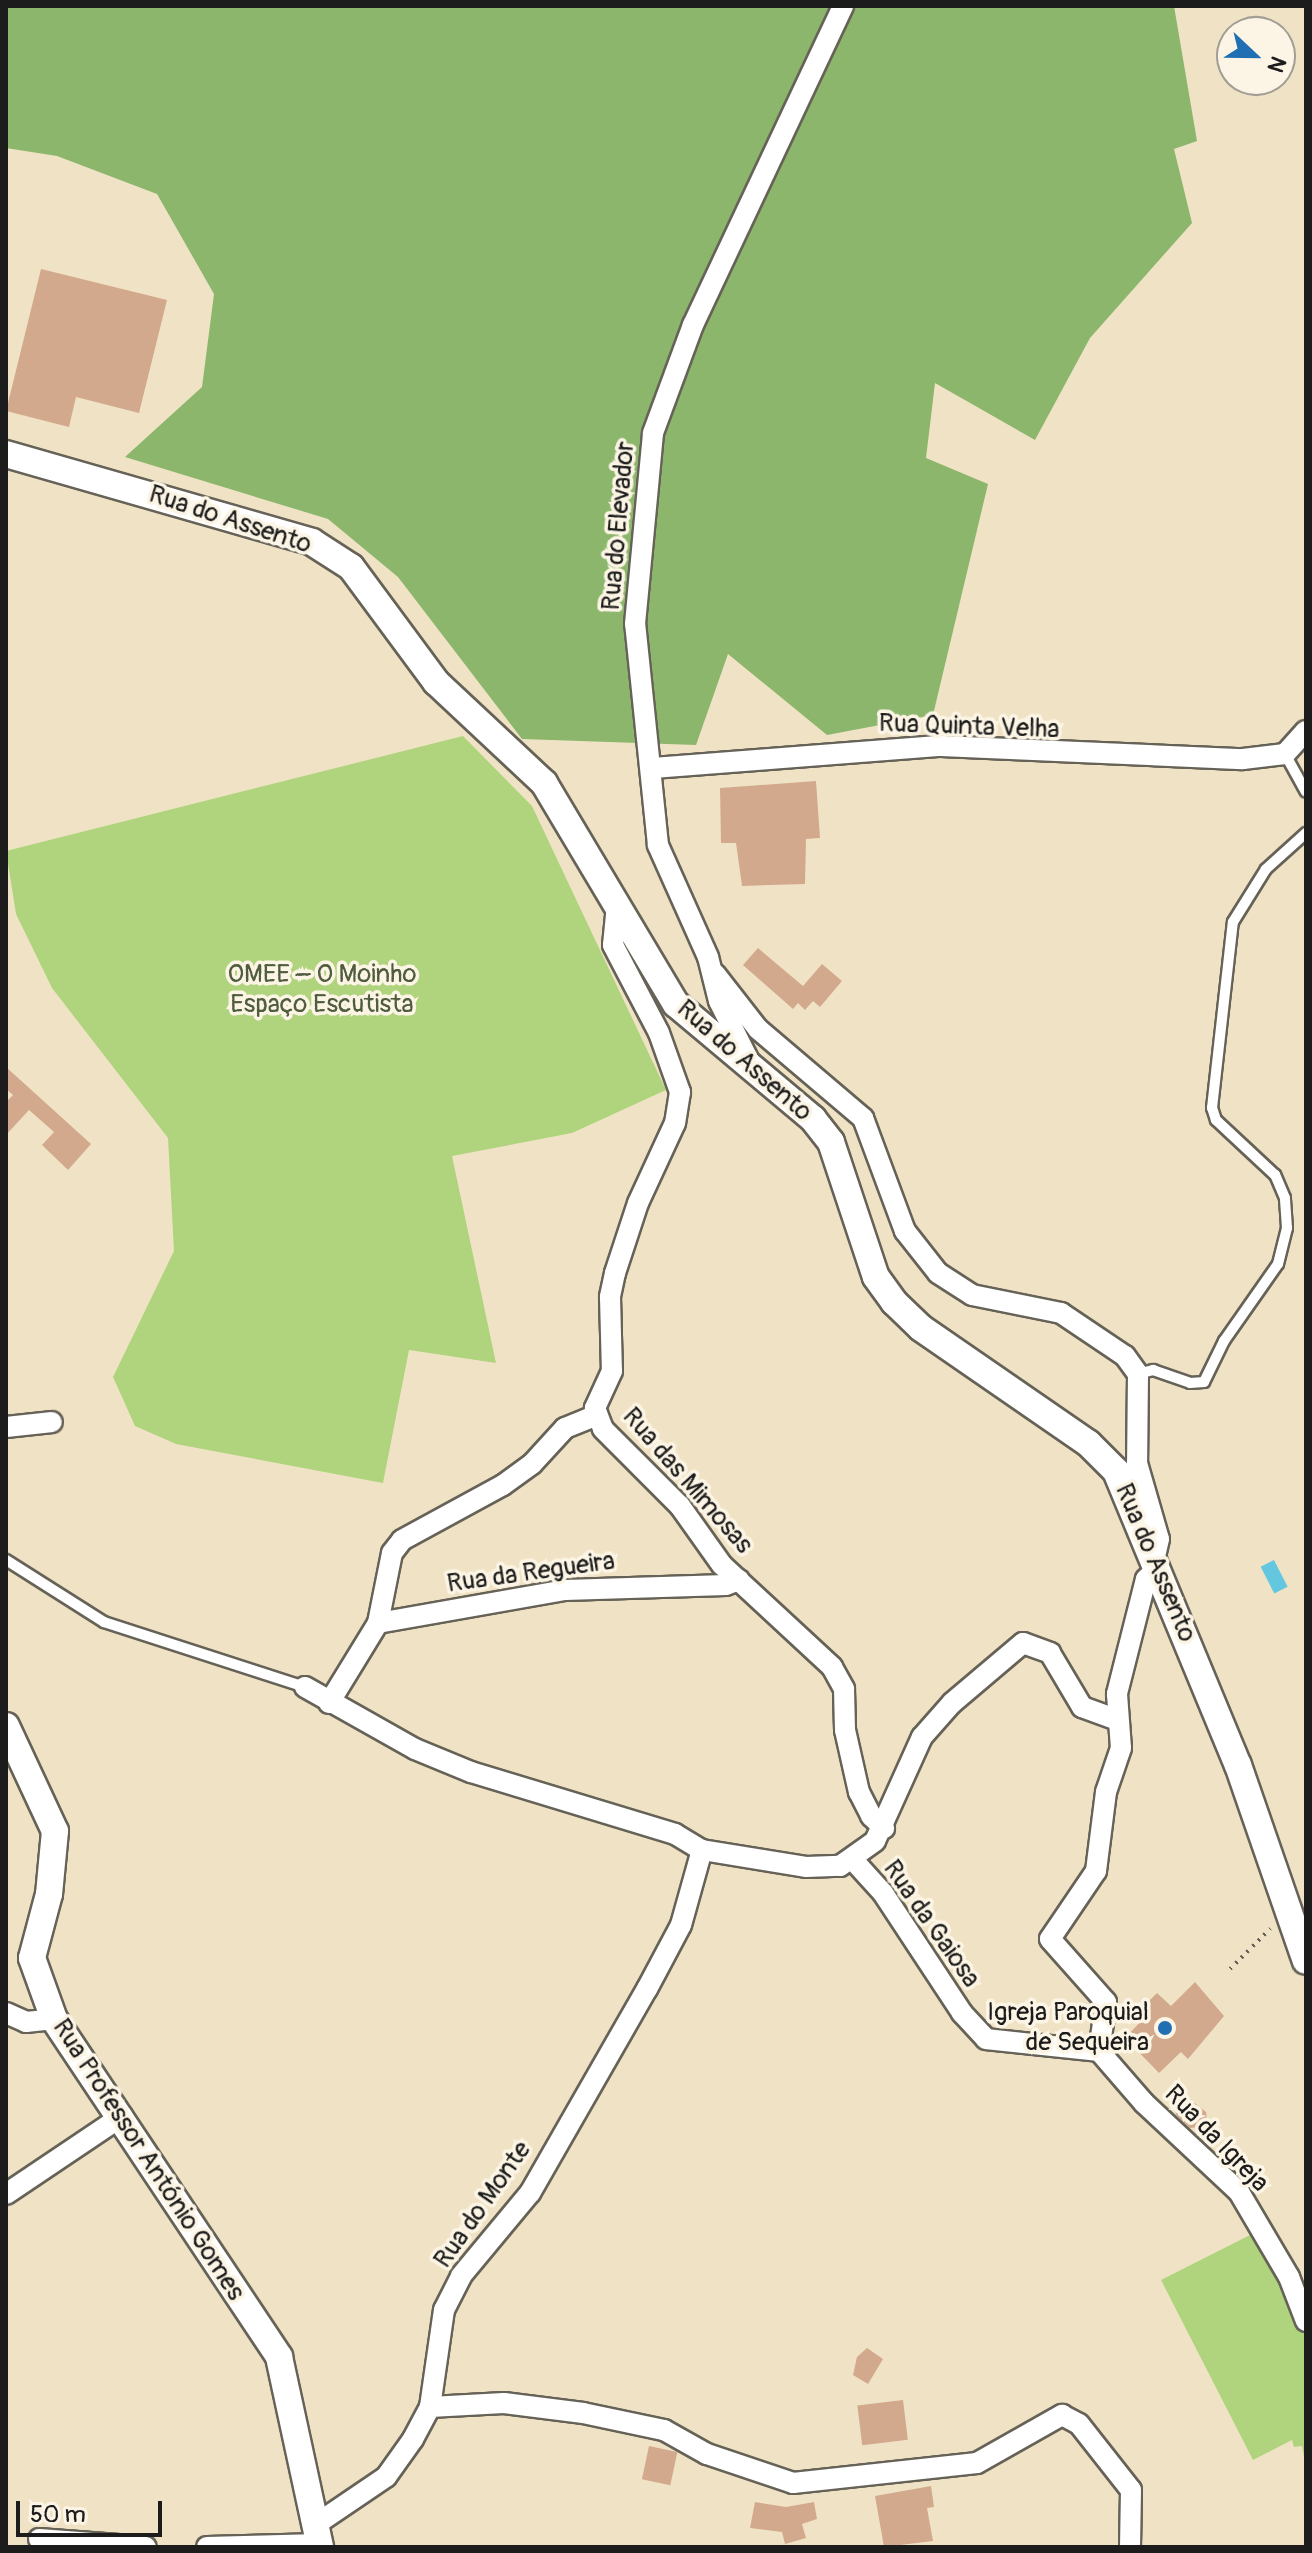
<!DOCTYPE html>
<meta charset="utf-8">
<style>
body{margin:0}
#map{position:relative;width:1312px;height:2553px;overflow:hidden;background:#f0e3c5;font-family:Pangolin,sans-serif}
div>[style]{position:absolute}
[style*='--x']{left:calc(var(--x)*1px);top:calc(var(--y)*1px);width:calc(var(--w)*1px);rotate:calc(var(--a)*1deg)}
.green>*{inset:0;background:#afd47d}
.forest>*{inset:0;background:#8bb66c}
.water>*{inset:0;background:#62c7df;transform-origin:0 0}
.building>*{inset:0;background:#d3a98d;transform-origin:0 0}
.path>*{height:4px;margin-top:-2px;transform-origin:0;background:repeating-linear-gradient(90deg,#666257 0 2px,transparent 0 8px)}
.roads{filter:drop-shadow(2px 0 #666257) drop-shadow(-2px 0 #666257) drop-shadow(0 2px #666257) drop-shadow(0 -2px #666257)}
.service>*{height:10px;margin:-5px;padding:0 5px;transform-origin:5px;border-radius:5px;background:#fff}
.minor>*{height:20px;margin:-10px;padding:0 10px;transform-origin:10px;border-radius:10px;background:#fff}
.tertiary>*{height:26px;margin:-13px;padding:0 13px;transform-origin:13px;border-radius:13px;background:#fff}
.dots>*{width:22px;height:22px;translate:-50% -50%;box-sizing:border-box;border:4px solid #fcf5e5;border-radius:50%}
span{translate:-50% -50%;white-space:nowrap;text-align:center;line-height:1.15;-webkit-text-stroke:7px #fcf5e5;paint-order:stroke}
.street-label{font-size:26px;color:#1c1c1c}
.park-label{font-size:26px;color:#4f5c3e}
.poi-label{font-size:26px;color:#1c1c1c}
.right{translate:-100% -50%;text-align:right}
.frame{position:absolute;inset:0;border:8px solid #1c1c1c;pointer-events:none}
.north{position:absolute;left:1216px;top:16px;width:80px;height:80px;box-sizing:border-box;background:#fcf5e5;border:2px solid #a29e95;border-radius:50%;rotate:112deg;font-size:22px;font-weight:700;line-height:32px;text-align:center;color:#1c1c1c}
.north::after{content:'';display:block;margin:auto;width:28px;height:36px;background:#1f6fb2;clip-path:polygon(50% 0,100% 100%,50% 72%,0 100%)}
.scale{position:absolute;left:16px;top:2501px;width:146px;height:36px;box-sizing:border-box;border:4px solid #1c1c1c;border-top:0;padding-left:10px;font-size:24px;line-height:28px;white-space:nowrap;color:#1c1c1c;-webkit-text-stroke:6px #fcf5e5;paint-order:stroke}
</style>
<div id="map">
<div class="green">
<div style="clip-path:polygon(463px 736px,532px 806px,666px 1090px,572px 1133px,452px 1156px,496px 1363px,409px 1350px,383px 1483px,176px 1444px,135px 1426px,113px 1377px,174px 1251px,168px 1138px,52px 988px,16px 914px,6px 851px)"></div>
<div style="clip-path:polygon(1254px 2233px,1306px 2337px,1306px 2467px,1302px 2446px,1294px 2447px,1292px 2440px,1253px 2460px,1161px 2280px)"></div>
</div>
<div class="forest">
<div style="clip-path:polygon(6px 6px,1174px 6px,1197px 141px,1174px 149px,1192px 223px,1090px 338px,1035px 440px,935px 383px,926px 458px,988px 484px,933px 715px,827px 735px,728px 654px,696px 745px,522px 739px,398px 577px,328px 519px,125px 457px,202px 387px,214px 294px,157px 194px,57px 156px,6px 148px)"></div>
</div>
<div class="water">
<div style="left:1274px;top:1560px;width:30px;height:15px;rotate:63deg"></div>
</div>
<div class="building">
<div style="clip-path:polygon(41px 269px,167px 300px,139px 413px,76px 397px,69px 427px,6px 411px)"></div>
<div style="clip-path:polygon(816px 781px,820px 838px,806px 839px,805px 884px,742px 886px,736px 843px,721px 843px,720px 788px)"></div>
<div style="clip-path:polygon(758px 948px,803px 986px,822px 964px,842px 981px,820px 1007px,813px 1001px,805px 1010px,798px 1003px,793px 1009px,743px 965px)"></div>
<div style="clip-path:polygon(6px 1067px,91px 1144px,68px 1170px,42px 1145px,54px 1132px,29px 1110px,6px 1135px,6px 1102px,13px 1095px,6px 1089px)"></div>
<div style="clip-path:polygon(1195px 1982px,1224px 2016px,1188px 2059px,1181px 2052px,1159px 2073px,1125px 2038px,1145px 2017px,1139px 2011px,1157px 1993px,1171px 2006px)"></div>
<div style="clip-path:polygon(1187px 2097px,1206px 2112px,1208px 2126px,1190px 2128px,1176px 2115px,1174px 2099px)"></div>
<div style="clip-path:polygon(867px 2348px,883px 2359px,868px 2384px,853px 2375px,857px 2357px)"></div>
<div style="left:903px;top:2400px;width:40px;height:46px;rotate:83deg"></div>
<div style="left:649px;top:2446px;width:29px;height:34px;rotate:12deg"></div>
<div style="clip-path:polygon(931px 2486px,934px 2507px,927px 2508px,933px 2541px,884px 2547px,875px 2496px)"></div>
<div style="clip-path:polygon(755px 2502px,786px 2507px,814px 2502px,817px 2519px,802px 2524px,806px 2538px,785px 2544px,782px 2532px,750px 2528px)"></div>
</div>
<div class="path">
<div style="--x:1230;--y:1969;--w:57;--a:-45"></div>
</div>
<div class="roads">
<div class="service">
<div style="--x:1285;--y:754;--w:43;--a:61.1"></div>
<div style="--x:1138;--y:1374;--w:16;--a:-15"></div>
<div style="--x:1153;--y:1370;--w:39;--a:19"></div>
<div style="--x:1190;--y:1383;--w:14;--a:-4"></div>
<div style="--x:1204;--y:1382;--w:46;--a:-64"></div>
<div style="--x:1224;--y:1341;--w:94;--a:-55"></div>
<div style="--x:1278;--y:1264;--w:37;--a:-76"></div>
<div style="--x:1287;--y:1228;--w:30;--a:-94"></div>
<div style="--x:1285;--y:1198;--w:25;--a:-113"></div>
<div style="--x:1275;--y:1175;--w:81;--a:-137"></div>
<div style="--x:1216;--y:1120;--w:13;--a:-108"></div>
<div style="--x:1212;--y:1108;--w:187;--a:-83.6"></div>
<div style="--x:1233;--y:922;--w:62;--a:-58.1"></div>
<div style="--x:1266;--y:869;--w:54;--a:-42"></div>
<div style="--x:6;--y:1560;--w:116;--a:32.3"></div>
<div style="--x:104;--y:1622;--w:211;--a:17.9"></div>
</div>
<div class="minor">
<div style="--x:653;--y:768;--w:289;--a:-4.4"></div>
<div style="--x:941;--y:746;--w:302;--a:2.5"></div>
<div style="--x:1243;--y:759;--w:42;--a:-6.8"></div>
<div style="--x:1285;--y:754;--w:31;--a:-48"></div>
<div style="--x:617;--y:905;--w:40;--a:95.7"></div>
<div style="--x:613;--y:945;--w:99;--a:62.4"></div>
<div style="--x:659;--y:1033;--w:63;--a:70.4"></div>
<div style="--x:680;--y:1092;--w:31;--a:99"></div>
<div style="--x:675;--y:1123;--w:88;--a:114.8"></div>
<div style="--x:638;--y:1203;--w:74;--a:108.2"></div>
<div style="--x:615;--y:1273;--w:25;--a:102"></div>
<div style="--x:610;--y:1297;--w:74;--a:88.5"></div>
<div style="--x:612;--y:1371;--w:41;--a:114.7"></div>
<div style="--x:595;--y:1408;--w:22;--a:69"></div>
<div style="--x:603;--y:1429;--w:109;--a:45"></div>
<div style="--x:680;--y:1506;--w:72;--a:54.6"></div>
<div style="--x:722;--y:1565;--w:150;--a:42.8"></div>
<div style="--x:832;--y:1667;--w:25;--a:61"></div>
<div style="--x:844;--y:1689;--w:41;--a:88.6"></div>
<div style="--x:845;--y:1730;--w:64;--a:77.3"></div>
<div style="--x:859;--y:1792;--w:27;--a:63"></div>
<div style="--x:871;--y:1816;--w:18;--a:43"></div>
<div style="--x:715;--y:974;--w:70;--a:52"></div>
<div style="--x:758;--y:1029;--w:138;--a:40.3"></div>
<div style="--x:863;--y:1118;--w:121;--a:69.6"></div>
<div style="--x:905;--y:1231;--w:53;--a:51.8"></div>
<div style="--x:938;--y:1273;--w:40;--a:32.9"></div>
<div style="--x:972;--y:1295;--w:91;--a:11.4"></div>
<div style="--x:1061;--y:1313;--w:77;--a:33.9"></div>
<div style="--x:1125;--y:1356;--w:22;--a:54"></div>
<div style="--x:1138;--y:1374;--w:89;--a:90.6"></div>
<div style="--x:1137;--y:1463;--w:79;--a:73.9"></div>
<div style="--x:1159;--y:1539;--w:18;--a:103"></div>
<div style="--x:750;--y:1063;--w:69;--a:-116.6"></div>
<div style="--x:719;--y:1001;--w:45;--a:-104"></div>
<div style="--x:708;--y:957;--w:123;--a:-114.1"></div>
<div style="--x:658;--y:845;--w:222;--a:-95.9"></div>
<div style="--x:635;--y:624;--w:192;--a:-84.6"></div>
<div style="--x:653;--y:433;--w:115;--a:-69.7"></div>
<div style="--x:693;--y:325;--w:353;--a:-64.8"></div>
<div style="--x:6;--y:1427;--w:46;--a:-6.2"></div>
<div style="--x:1159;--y:1567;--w:18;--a:137"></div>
<div style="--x:1146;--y:1579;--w:119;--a:104.2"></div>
<div style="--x:1117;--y:1694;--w:54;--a:85.8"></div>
<div style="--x:1121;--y:1748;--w:46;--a:108.8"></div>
<div style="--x:1106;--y:1792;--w:80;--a:97.2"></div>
<div style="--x:1096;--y:1871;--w:82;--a:124.1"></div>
<div style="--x:1050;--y:1939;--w:84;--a:48.4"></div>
<div style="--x:1106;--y:2002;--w:49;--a:98.1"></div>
<div style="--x:1099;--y:2051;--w:69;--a:49.1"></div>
<div style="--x:1144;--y:2103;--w:130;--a:43.1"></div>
<div style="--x:1239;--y:2192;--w:99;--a:59.5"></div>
<div style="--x:1289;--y:2277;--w:47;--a:68.9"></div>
<div style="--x:378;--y:1623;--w:190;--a:-10"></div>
<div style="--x:565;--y:1590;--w:161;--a:-1.8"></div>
<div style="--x:726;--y:1585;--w:14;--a:-21"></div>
<div style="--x:305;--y:1687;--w:126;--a:29.4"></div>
<div style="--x:415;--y:1749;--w:61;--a:22.3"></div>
<div style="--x:471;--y:1772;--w:213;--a:16.9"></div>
<div style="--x:675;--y:1834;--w:31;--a:31"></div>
<div style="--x:702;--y:1850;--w:105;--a:9.3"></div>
<div style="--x:806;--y:1867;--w:34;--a:-2"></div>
<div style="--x:840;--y:1866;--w:43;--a:-35.5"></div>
<div style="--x:875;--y:1841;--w:114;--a:-65.7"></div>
<div style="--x:922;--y:1737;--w:45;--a:-48.6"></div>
<div style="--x:952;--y:1703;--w:93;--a:-40.2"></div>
<div style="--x:1023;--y:1643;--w:29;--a:20"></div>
<div style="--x:1050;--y:1653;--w:63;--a:59.3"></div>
<div style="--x:1082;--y:1707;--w:38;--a:20"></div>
<div style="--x:329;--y:1703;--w:94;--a:-58.5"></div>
<div style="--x:378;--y:1623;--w:71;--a:-78.7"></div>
<div style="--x:392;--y:1553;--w:16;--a:-52"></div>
<div style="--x:402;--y:1540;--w:115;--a:-28.6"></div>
<div style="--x:503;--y:1485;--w:36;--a:-36"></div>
<div style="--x:532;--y:1464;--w:49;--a:-47.5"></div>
<div style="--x:565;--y:1428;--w:35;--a:-22"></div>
<div style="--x:854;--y:1861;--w:43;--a:47.8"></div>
<div style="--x:883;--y:1893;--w:144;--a:56.6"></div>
<div style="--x:962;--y:2013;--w:35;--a:47"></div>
<div style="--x:986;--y:2039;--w:114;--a:6.1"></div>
<div style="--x:6;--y:2013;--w:22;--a:24"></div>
<div style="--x:26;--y:2022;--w:28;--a:-6"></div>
<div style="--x:6;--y:2194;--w:140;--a:-33.9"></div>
<div style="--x:430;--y:2407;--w:74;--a:-3.1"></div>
<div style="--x:504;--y:2403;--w:80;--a:7.2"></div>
<div style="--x:583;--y:2413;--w:83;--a:11.9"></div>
<div style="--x:664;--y:2430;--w:49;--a:29.2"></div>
<div style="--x:707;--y:2454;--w:91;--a:18.6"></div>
<div style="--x:793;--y:2483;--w:185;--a:-6.2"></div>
<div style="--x:977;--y:2463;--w:98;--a:-29.5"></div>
<div style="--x:1062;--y:2415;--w:19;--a:28"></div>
<div style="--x:1079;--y:2424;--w:84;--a:51.8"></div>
<div style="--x:1131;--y:2490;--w:57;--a:91"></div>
<div style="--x:315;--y:2525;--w:86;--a:-34.1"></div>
<div style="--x:386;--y:2477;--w:47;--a:-54.6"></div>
<div style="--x:413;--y:2439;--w:36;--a:-62"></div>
<div style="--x:430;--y:2407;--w:98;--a:-81.8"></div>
<div style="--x:444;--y:2310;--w:38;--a:-63"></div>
<div style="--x:461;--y:2276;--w:108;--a:-50.3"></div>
<div style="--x:530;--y:2193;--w:235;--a:-60.2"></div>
<div style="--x:647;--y:1989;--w:72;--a:-62"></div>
<div style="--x:681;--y:1925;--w:78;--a:-74.4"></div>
<div style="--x:39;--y:2539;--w:107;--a:4.3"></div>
<div style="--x:207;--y:2547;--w:112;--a:-1.5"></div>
</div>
<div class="tertiary">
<div style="--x:6;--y:454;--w:318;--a:16"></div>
<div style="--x:312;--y:542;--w:46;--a:32.7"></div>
<div style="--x:351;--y:567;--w:143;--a:53.5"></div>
<div style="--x:436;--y:682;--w:148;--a:43.1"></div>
<div style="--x:544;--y:783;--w:257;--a:59.2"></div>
<div style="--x:676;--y:1004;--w:179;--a:40"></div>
<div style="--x:813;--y:1119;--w:29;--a:52"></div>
<div style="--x:831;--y:1142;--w:142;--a:71.6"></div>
<div style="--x:876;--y:1277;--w:31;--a:54"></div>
<div style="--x:894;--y:1302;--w:37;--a:44"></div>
<div style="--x:921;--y:1328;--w:203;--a:34.6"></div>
<div style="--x:1088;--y:1443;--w:40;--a:45"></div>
<div style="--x:1116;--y:1471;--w:318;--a:67.5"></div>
<div style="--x:1238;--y:1765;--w:207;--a:70.9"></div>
<div style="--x:6;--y:1726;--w:116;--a:65"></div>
<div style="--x:55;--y:1831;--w:63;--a:95.4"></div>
<div style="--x:49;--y:1894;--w:66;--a:104.9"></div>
<div style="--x:32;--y:1958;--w:65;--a:70.2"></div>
<div style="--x:54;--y:2019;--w:406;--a:56.3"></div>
<div style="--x:279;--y:2357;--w:194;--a:77.8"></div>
</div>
</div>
<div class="dots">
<div style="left:1165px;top:2028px;background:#1f6fb2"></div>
</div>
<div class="street-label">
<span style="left:230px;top:520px;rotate:18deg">Rua do Assento</span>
<span style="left:619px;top:526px;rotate:-85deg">Rua do Elevador</span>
<span style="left:969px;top:727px;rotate:2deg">Rua Quinta Velha</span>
<span style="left:744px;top:1061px;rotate:41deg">Rua do Assento</span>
<span style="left:687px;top:1481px;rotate:49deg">Rua das Mimosas</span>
<span style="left:1155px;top:1563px;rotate:67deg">Rua do Assento</span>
<span style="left:531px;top:1573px;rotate:-8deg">Rua da Regueira</span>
<span style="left:931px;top:1924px;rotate:55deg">Rua da Gaiosa</span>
<span style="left:1216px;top:2139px;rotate:46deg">Rua da Igreja</span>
<span style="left:148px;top:2160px;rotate:57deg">Rua Professor António Gomes</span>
<span style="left:483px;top:2205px;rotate:-55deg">Rua do Monte</span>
</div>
<div class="park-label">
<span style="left:322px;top:990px">OMEE – O Moinho<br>Espaço Escutista</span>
</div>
<div class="poi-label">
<span class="right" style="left:1149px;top:2028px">Igreja Paroquial<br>de Sequeira</span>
</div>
<div class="frame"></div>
<div class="north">N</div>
<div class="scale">50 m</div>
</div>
